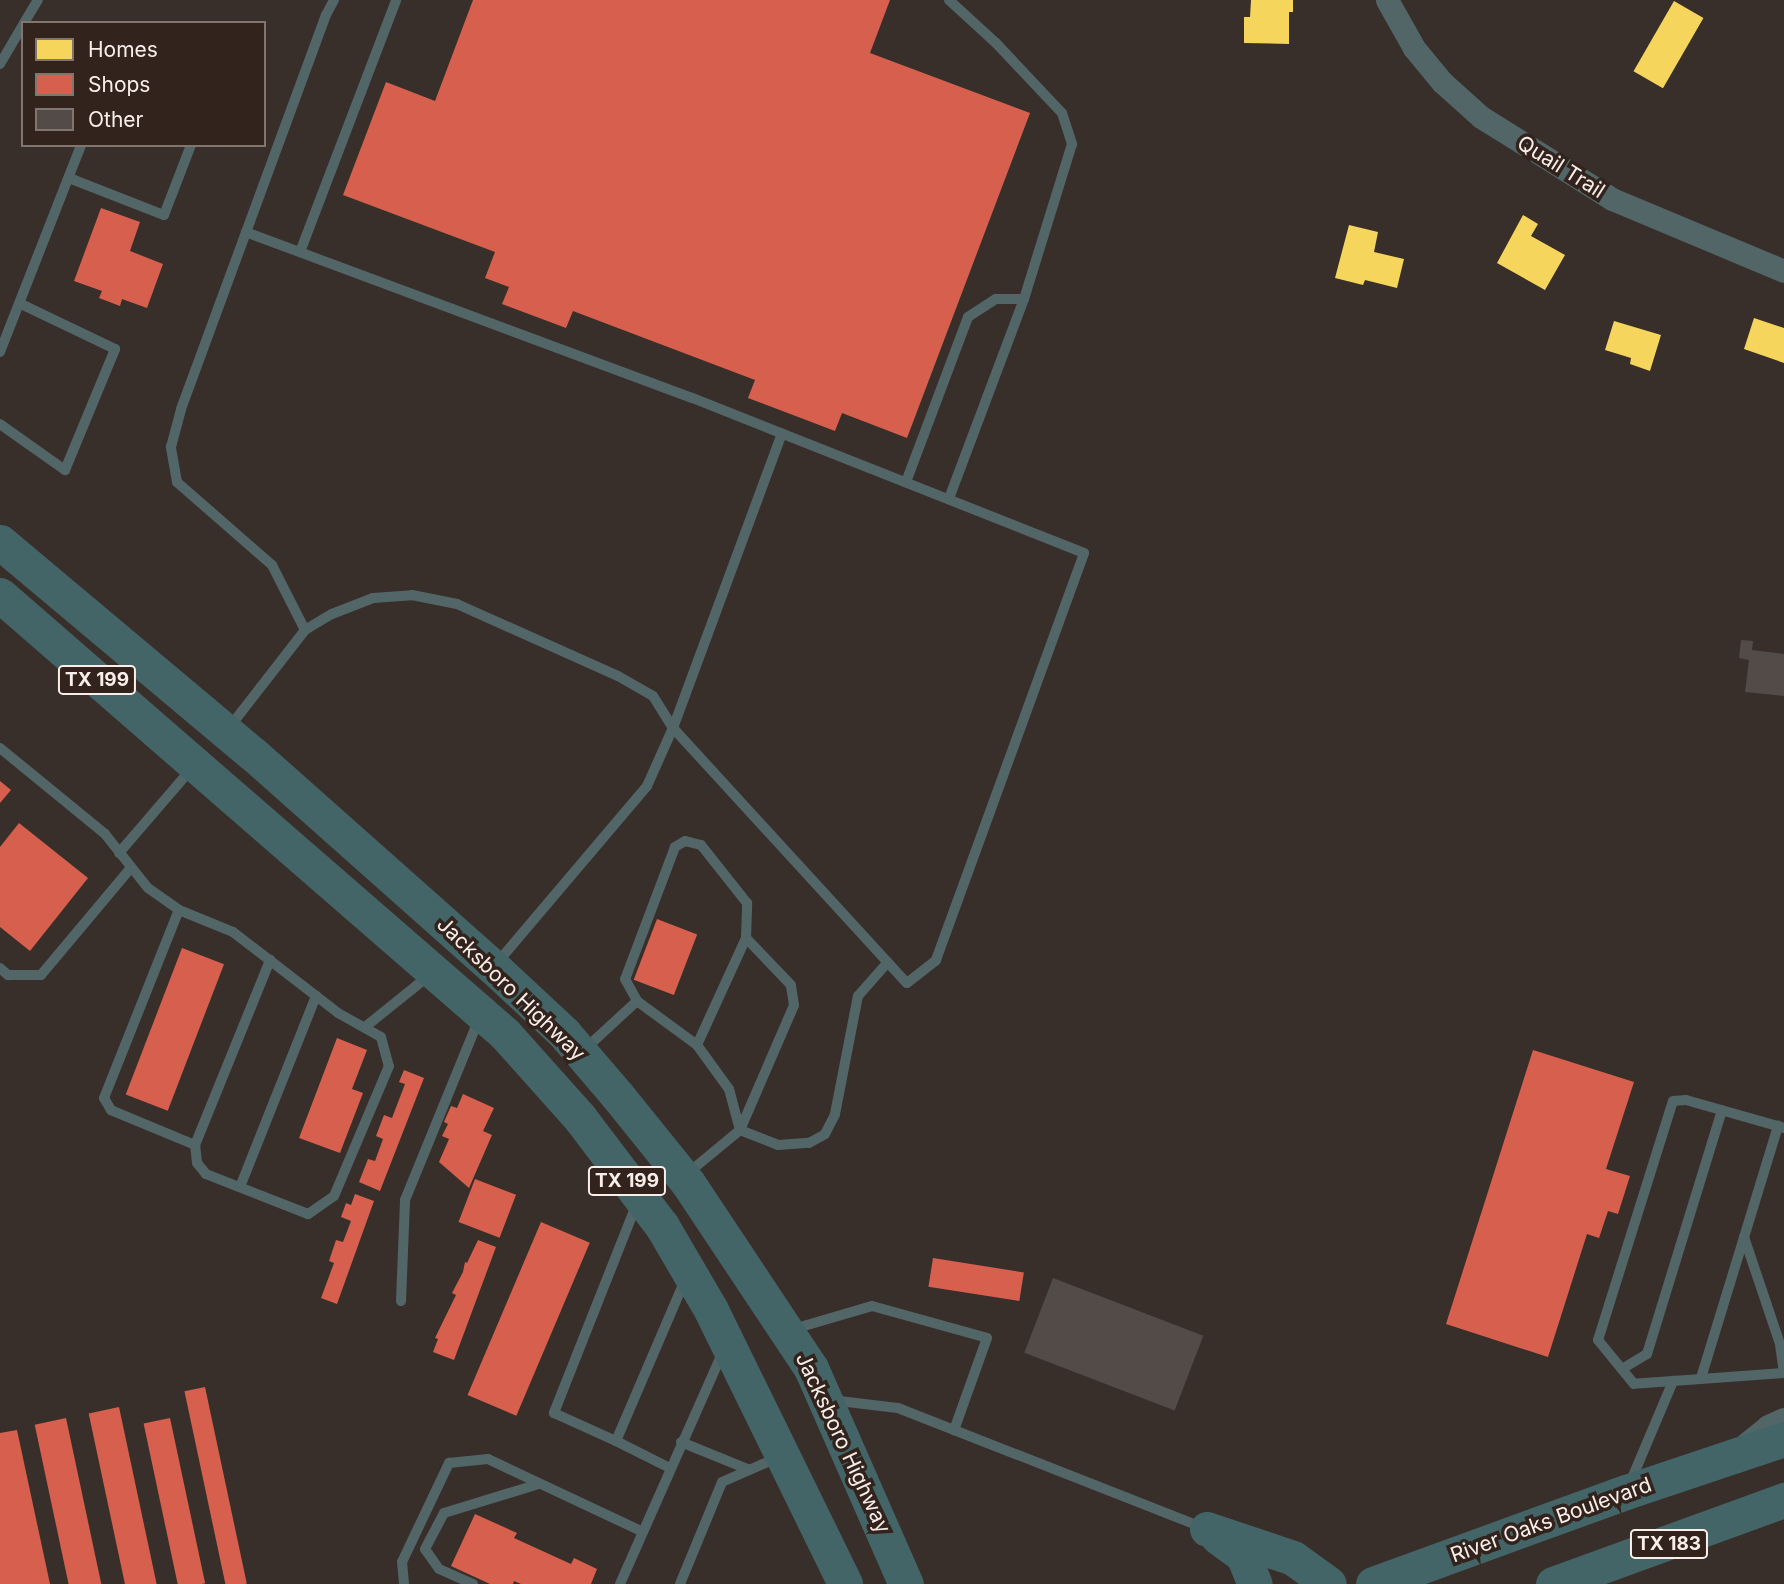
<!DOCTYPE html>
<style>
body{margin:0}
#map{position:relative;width:1784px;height:1584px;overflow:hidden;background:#382f2b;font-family:Inter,sans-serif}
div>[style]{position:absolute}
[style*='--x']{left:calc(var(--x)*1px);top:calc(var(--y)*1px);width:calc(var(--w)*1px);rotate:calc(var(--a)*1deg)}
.homes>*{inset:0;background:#f6d55c;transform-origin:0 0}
.shops>*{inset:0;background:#d6604d;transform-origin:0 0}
.building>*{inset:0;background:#534b48;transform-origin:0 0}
.service>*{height:10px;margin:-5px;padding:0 5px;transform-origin:5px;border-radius:5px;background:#526668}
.minor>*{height:23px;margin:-11.5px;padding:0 11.5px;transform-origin:11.5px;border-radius:11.5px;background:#526668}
.primary>*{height:35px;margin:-17.5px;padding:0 17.5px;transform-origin:17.5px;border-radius:17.5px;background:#436567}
span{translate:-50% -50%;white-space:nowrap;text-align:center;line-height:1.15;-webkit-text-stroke:7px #33231d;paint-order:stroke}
.shield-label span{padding:2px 5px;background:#33231d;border:2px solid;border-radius:5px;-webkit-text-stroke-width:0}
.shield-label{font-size:19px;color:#f9eeea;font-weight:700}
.street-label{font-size:21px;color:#f9eeea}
.legend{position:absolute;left:21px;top:21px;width:245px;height:126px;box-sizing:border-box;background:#33231d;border:2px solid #82746f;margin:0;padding:9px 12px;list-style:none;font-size:21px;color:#f9eeea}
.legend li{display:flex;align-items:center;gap:14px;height:35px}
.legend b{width:35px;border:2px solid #82746f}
</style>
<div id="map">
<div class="homes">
<div style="clip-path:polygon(1251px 0,1293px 0,1293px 12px,1289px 12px,1289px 44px,1244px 43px,1244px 17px,1250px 17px)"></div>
<div style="left:1674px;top:1px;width:34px;height:81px;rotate:30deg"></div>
<div style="clip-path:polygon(1523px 215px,1538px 224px,1531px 236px,1565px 255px,1545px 290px,1497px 263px)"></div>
<div style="clip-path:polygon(1349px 225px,1378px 232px,1374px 252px,1404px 259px,1397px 288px,1365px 280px,1363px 285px,1335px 278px)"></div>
<div style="clip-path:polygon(1754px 318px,1784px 328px,1784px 363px,1744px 349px)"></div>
<div style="clip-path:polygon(1614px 321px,1661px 335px,1650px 371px,1630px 364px,1631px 358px,1605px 350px)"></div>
</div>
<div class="shops">
<div style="clip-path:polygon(473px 0,890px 0,870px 53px,1030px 113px,907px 438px,842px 413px,835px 431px,748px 398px,755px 380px,573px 311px,566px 328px,502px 304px,509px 287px,485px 278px,495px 252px,343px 195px,386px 82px,435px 101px)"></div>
<div style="clip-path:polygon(101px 208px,140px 222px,130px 251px,163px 264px,147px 308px,122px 299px,120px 306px,99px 298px,102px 291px,74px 281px)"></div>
<div style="clip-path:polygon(0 781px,11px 790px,0 803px)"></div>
<div style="clip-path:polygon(19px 823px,88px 878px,30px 951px,0 927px,0 847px)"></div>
<div style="left:657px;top:919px;width:43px;height:65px;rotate:21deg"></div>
<div style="left:182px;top:948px;width:45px;height:157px;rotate:21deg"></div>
<div style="clip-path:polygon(337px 1038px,367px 1050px,352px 1089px,363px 1093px,340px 1153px,299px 1138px)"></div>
<div style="clip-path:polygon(1533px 1050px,1634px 1082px,1606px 1169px,1630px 1176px,1618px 1214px,1608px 1211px,1599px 1238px,1587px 1234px,1548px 1357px,1446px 1324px)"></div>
<div style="clip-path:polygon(404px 1070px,424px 1078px,380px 1191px,359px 1182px,368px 1159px,375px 1161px,383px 1139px,376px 1136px,384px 1115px,392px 1118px,405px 1084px,399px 1082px)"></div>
<div style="clip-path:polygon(463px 1094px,494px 1108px,483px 1131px,492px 1135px,469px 1188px,439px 1162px,449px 1139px,442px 1136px,448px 1124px,444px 1122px,451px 1106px,457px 1108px)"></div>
<div style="left:475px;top:1179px;width:44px;height:46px;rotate:21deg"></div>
<div style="clip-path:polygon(355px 1194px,374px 1201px,337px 1304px,321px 1298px,334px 1263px,329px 1261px,336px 1240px,343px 1242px,351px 1221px,341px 1217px,346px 1203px,351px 1205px)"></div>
<div style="left:541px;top:1222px;width:53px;height:188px;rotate:23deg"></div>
<div style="clip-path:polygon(478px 1240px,496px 1247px,454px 1360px,433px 1352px,438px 1339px,435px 1338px,456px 1295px,452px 1293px,463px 1272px,465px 1262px,467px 1263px)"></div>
<div style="left:933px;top:1258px;width:92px;height:29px;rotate:9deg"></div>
<div style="left:205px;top:1387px;width:201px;height:21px;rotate:78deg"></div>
<div style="left:119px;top:1407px;width:181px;height:31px;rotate:78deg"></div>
<div style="left:66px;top:1418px;width:170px;height:32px;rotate:78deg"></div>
<div style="left:170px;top:1418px;width:169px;height:27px;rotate:78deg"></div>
<div style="clip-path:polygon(17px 1430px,50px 1584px,0 1584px,0 1433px)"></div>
<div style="clip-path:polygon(475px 1514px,517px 1533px,514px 1538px,571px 1564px,574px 1558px,597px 1569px,591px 1584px,521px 1584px,514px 1581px,513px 1584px,490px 1584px,451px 1566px)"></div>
</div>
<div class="building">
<div style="clip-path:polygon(1741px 640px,1753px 641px,1752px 650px,1784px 654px,1784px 696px,1745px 692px,1749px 660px,1739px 658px)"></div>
<div style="left:1053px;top:1278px;width:161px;height:80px;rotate:21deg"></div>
</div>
<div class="service">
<div style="--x:949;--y:0;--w:64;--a:42.5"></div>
<div style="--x:996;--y:43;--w:96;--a:46.7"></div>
<div style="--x:1062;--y:113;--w:33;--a:72"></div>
<div style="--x:1072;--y:144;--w:162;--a:107.2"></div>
<div style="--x:1024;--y:299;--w:214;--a:110.6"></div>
<div style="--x:24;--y:23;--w:27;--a:-59"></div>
<div style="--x:0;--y:64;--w:45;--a:-59.5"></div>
<div style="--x:69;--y:178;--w:102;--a:21.3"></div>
<div style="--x:164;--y:215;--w:75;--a:-68.9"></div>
<div style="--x:300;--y:252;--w:270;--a:-69.1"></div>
<div style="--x:0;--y:352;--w:222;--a:-68.6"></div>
<div style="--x:0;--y:424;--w:80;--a:35.3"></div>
<div style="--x:65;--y:470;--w:131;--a:-67.5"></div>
<div style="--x:115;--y:349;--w:106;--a:-154.4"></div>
<div style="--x:906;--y:482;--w:176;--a:-69.4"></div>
<div style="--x:968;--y:317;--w:33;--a:-33"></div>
<div style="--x:996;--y:299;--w:28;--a:0"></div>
<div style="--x:305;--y:630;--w:73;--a:-116.9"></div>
<div style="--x:272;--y:565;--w:126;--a:-138.9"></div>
<div style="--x:177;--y:482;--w:36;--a:-100"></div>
<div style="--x:171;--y:447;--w:39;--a:-75"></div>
<div style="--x:181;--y:409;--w:420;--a:-69.8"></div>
<div style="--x:326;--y:15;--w:17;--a:-62"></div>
<div style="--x:228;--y:729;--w:125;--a:-52.1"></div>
<div style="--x:305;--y:630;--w:31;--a:-31"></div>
<div style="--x:332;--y:614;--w:44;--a:-21.3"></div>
<div style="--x:373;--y:598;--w:39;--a:-4"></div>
<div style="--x:412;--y:595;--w:46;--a:11.3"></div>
<div style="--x:457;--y:604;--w:176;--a:24.1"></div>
<div style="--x:618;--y:676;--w:40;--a:29.7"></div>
<div style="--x:653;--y:696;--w:38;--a:58"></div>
<div style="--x:673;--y:728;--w:346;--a:47.5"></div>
<div style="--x:907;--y:983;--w:37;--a:-38"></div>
<div style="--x:936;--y:960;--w:433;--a:-70"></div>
<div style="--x:1084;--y:553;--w:422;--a:-158.4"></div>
<div style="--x:692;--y:398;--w:476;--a:-159.6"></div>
<div style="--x:0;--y:748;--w:136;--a:39.3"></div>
<div style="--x:105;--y:834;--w:69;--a:51.5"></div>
<div style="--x:148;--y:888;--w:38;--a:35"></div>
<div style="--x:179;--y:910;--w:58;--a:22.2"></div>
<div style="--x:233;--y:932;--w:133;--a:37.6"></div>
<div style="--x:338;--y:1013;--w:49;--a:29.2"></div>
<div style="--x:381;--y:1037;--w:30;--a:75"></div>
<div style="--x:389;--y:1066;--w:141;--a:112.9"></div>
<div style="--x:334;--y:1196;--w:32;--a:145"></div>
<div style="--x:308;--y:1214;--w:110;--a:-158.6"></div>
<div style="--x:206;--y:1174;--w:14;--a:-129"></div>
<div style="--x:197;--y:1163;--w:18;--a:-96"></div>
<div style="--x:195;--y:1145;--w:91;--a:-157.4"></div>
<div style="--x:111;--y:1110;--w:14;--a:-120"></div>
<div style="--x:104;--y:1098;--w:202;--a:-68.3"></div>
<div style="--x:119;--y:853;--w:113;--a:-49.3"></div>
<div style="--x:497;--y:963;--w:232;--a:-49.7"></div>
<div style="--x:647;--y:786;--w:64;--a:-65.9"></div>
<div style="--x:673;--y:728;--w:314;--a:-69.7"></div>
<div style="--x:0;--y:968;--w:11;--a:41"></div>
<div style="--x:8;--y:975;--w:33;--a:0"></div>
<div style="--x:41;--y:975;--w:138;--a:-50"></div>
<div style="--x:365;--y:1027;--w:85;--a:-38.8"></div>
<div style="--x:697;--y:1045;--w:118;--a:-65.4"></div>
<div style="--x:585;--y:1049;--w:71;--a:-42.7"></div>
<div style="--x:740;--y:1130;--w:41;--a:21.5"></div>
<div style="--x:778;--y:1145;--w:31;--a:-4"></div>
<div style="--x:809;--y:1143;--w:18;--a:-29"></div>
<div style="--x:825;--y:1134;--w:22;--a:-63"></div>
<div style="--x:835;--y:1114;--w:120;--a:-79"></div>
<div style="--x:858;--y:996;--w:45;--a:-48.6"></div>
<div style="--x:195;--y:1145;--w:200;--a:-67.9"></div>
<div style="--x:688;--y:1173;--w:67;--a:-39.6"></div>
<div style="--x:740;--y:1130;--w:136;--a:-66.6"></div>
<div style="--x:794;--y:1005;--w:20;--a:-99"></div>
<div style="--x:791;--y:985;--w:65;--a:-133.8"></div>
<div style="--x:746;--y:938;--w:35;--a:-88"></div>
<div style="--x:747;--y:903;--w:74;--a:-128.4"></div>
<div style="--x:701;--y:845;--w:16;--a:-166"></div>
<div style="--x:685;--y:841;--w:12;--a:149"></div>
<div style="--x:675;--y:847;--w:141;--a:110.7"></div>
<div style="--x:625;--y:979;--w:25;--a:61"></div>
<div style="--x:637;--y:1001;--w:74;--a:36.3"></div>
<div style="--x:697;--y:1045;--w:54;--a:54"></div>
<div style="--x:729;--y:1089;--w:42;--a:75"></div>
<div style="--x:240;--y:1187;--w:206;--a:-68.3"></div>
<div style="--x:637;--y:1203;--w:226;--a:111.6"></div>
<div style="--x:554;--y:1413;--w:68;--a:24.3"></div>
<div style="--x:616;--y:1441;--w:175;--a:-66.8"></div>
<div style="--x:401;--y:1301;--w:101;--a:-87.7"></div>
<div style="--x:405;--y:1200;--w:196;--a:-67.8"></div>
<div style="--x:790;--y:1330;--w:85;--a:-16.3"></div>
<div style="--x:872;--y:1306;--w:119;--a:15.5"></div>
<div style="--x:987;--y:1338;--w:98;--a:109.7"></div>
<div style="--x:1622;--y:1369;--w:29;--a:-31"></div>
<div style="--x:1647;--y:1354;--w:255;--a:-72.9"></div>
<div style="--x:1701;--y:1378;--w:264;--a:-73"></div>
<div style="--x:1673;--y:1381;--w:39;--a:176"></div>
<div style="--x:1634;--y:1384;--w:57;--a:-129.3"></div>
<div style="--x:1598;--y:1340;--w:250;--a:-72.6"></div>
<div style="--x:1673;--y:1101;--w:13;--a:-4"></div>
<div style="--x:1686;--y:1100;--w:102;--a:15.9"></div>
<div style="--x:831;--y:1400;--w:67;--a:6.8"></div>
<div style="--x:898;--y:1408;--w:329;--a:21.4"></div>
<div style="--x:616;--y:1441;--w:60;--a:26.6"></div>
<div style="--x:681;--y:1442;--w:74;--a:22.1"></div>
<div style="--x:1630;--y:1483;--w:111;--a:-67.1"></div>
<div style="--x:1673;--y:1381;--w:111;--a:-4.1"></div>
<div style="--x:1784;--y:1373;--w:29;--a:-98"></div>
<div style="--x:1780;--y:1344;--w:113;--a:-108.6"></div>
<div style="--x:404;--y:1584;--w:22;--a:-95"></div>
<div style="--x:402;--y:1562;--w:110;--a:-64.6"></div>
<div style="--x:449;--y:1463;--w:39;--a:-6"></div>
<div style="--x:488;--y:1459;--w:171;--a:25.2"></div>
<div style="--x:473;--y:1584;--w:37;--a:-156"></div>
<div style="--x:439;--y:1569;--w:24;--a:-125"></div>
<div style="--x:425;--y:1549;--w:41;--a:-62.2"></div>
<div style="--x:444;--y:1513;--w:99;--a:-17"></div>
<div style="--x:620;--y:1584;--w:254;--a:-66.1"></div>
<div style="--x:680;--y:1584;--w:110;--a:-67.6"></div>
<div style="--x:722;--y:1482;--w:62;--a:-23.7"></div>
</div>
<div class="minor">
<div style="--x:1387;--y:0;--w:55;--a:60.6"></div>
<div style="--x:1414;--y:48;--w:44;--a:50.5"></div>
<div style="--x:1442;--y:82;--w:52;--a:41.9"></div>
<div style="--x:1481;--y:117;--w:155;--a:32"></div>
<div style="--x:1612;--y:199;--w:186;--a:22.7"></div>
<div style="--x:1746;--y:1444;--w:28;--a:-39"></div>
<div style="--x:1768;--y:1426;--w:17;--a:-24"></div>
</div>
<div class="primary">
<div style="--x:0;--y:542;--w:330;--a:40"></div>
<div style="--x:253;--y:754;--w:321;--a:41.6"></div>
<div style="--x:493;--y:967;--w:97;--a:42.9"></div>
<div style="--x:564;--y:1033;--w:82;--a:49.5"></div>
<div style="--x:617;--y:1095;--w:113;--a:51.1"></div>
<div style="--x:688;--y:1183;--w:222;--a:56.4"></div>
<div style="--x:811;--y:1368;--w:236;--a:66.3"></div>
<div style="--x:0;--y:595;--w:637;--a:40.99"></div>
<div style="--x:481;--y:1013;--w:32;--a:41"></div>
<div style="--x:505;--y:1034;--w:113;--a:48.2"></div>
<div style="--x:580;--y:1118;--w:136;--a:52.8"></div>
<div style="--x:662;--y:1226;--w:97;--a:59.7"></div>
<div style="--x:711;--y:1310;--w:305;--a:63.9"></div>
<div style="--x:1207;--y:1529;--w:91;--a:18.6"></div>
<div style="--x:1293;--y:1558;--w:44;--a:35.8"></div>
<div style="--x:1218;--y:1537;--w:31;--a:36"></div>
<div style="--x:1243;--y:1555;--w:31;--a:68"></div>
<div style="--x:1373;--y:1584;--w:269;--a:-20"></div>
<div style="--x:1626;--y:1492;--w:167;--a:-18.5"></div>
<div style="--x:1553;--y:1584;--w:246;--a:-20"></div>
</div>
<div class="shield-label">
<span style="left:97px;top:680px">TX 199</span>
<span style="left:627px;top:1181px">TX 199</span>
<span style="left:1669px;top:1544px">TX 183</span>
</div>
<div class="street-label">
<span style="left:1561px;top:167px;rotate:32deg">Quail Trail</span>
<span style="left:511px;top:989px;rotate:44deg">Jacksboro Highway</span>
<span style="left:843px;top:1443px;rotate:65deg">Jacksboro Highway</span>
<span style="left:1551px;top:1520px;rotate:-20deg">River Oaks Boulevard</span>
</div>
<ul class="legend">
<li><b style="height:19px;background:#f6d55c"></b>Homes</li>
<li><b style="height:19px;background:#d6604d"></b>Shops</li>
<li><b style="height:19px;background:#534b48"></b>Other</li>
</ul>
</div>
